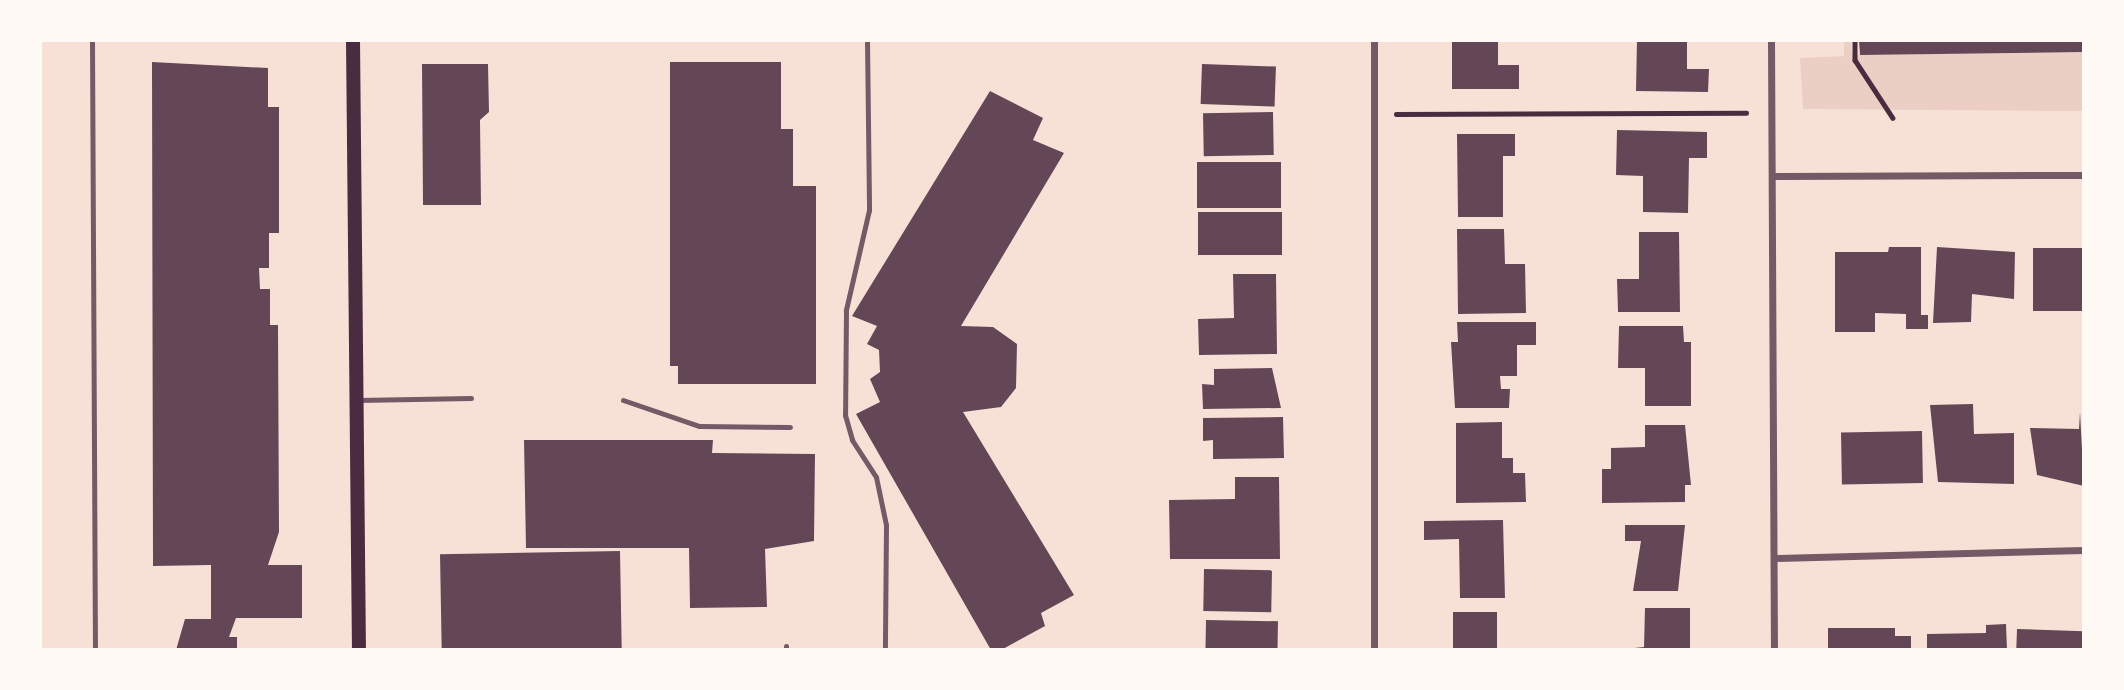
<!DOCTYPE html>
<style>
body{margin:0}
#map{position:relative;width:2124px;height:690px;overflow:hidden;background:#f7e1d7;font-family:"Sofia Sans Condensed",sans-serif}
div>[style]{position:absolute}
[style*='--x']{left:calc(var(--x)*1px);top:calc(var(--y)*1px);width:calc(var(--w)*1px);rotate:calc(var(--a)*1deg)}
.green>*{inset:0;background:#ebcfc5}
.building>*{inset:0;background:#644757;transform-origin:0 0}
.path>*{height:4.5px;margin:-2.25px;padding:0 2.25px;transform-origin:2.25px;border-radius:2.25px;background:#4a2c40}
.service>*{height:5px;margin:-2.5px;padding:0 2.5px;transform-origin:2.5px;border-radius:2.5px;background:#755966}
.minor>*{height:7px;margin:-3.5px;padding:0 3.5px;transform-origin:3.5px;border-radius:3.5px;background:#755966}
.secondary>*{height:14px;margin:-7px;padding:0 7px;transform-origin:7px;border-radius:7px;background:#4a2c40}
span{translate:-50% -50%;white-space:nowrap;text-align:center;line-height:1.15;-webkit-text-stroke:7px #fffaf5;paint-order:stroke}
.frame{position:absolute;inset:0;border:42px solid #fffaf5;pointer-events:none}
</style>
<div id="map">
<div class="green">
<div style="clip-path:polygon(1844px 40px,1851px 40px,1852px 55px,2084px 52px,2084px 111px,1803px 109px,1800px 58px,1844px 56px)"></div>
</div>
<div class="building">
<div style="clip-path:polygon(1452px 40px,1498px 40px,1498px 65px,1519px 65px,1519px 89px,1452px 89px)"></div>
<div style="clip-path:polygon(1637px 40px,1687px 40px,1687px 69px,1709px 69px,1708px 92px,1636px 91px)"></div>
<div style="clip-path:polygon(1859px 40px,2084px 40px,2084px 52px,1860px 55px)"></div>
<div style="clip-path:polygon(152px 62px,268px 68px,268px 107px,279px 107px,279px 233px,269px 233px,269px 268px,259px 268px,260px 289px,270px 289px,270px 325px,278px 325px,279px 532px,268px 565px,302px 565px,302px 618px,236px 618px,229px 637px,237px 637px,237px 650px,176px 650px,185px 619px,211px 619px,211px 565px,153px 566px)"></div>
<div style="clip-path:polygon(670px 62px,781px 62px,781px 129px,793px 129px,793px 186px,816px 186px,816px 384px,678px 384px,678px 366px,670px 366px)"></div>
<div style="clip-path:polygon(422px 64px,488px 64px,489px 112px,480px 120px,481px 205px,423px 205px)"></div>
<div style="left:1202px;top:64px;width:74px;height:40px;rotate:2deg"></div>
<div style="clip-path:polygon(990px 91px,1043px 118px,1033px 140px,1064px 153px,961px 326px,993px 327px,1017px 344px,1016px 388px,1001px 407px,963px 412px,1074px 595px,1041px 613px,1045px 626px,1001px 650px,991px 650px,856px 414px,880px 402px,870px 379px,880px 372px,879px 350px,867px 344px,877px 326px,852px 316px)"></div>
<div style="left:1273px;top:112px;width:43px;height:70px;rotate:89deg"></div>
<div style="clip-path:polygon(1617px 130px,1707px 132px,1707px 158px,1689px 158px,1688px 213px,1643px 212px,1643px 176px,1616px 175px)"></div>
<div style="clip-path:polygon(1457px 134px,1515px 134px,1515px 156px,1503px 156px,1503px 217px,1458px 217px)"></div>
<div style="left:1197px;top:162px;width:84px;height:46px"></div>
<div style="left:1282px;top:212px;width:43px;height:84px;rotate:90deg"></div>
<div style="clip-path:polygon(1457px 229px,1504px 229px,1505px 264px,1525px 264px,1526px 313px,1458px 314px)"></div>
<div style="clip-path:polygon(1639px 232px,1679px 232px,1680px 312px,1618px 312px,1617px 279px,1639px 279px)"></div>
<div style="clip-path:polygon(1889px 247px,1921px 247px,1921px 315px,1928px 315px,1928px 329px,1906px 329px,1906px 314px,1875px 313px,1875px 332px,1835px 332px,1835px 252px,1888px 252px)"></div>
<div style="clip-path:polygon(1937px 247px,2015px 252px,2014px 299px,1972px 294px,1971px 322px,1933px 323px)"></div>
<div style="left:2033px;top:248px;width:51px;height:63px"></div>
<div style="clip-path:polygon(1233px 274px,1276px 274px,1277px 354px,1199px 355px,1198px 319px,1234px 318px)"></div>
<div style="clip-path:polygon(1457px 322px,1536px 322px,1536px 345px,1517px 345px,1517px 376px,1500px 376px,1501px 389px,1510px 389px,1509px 408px,1455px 408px,1451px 342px,1458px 342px)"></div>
<div style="clip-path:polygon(1619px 326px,1683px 326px,1684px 342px,1691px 342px,1691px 406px,1645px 406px,1645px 368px,1618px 368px)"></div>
<div style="clip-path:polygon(1272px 368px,1281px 408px,1203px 409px,1202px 384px,1214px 385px,1214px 369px)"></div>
<div style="clip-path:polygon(1973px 404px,1974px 434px,2014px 433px,2014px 484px,1938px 482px,1930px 405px)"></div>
<div style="clip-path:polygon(2080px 412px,2084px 486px,2037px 475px,2030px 428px,2079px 429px)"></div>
<div style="clip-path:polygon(1283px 417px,1284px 458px,1213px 459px,1213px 440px,1203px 441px,1203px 418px)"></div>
<div style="clip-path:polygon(1502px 422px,1502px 458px,1513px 458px,1513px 473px,1525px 473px,1526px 502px,1456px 503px,1456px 423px)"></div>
<div style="clip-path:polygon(1645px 425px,1685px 425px,1691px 485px,1685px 485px,1685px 502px,1602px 503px,1602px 469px,1611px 469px,1611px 448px,1645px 447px)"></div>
<div style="left:1922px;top:431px;width:52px;height:81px;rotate:89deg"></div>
<div style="clip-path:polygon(524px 440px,713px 440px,712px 453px,815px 454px,814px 541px,765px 549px,767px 607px,690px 608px,689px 548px,526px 548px)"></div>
<div style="clip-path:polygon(1235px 477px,1279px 477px,1280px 559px,1170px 559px,1169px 500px,1235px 499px)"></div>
<div style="clip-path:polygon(1503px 520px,1505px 598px,1460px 598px,1459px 539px,1424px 540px,1424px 521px)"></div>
<div style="clip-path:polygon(1625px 525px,1685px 525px,1678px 591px,1633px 591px,1641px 541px,1625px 541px)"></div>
<div style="left:620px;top:551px;width:99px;height:180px;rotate:89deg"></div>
<div style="left:1204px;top:569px;width:68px;height:42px;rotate:1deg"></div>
<div style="clip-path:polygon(1645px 608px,1690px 608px,1690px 650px,1615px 650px,1644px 647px)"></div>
<div style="left:1453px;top:612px;width:44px;height:38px"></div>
<div style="left:1206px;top:620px;width:72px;height:30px;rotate:1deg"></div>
<div style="clip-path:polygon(2006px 624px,2007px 650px,1927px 650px,1927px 634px,1986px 633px,1986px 625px)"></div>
<div style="clip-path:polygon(1828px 628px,1895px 628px,1895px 636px,1911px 636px,1911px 650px,1828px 650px)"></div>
<div style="left:2017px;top:629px;width:67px;height:21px;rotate:2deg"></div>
</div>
<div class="path">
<div style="--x:1855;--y:40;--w:20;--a:90"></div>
<div style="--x:1855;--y:60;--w:69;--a:56.8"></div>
<div style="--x:1396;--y:114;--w:350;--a:-0.2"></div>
</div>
<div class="service">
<div style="--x:92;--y:40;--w:610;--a:89.72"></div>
<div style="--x:867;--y:40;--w:170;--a:89.3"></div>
<div style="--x:869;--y:210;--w:103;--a:103"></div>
<div style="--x:846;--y:310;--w:105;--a:90.5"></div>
<div style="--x:845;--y:415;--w:26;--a:74"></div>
<div style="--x:852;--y:440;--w:44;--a:57"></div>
<div style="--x:876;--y:477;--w:49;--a:78.2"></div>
<div style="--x:886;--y:525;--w:125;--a:90.5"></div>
<div style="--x:358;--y:400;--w:113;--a:-1"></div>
<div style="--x:623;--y:400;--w:80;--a:18.9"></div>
<div style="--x:699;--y:426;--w:91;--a:0.6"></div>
<div style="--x:786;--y:646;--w:4;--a:90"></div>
</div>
<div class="minor">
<div style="--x:1374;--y:40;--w:610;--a:90"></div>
<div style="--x:1771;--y:40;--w:610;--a:89.72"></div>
<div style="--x:1773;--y:176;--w:311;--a:-0.2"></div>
<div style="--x:1774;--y:558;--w:310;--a:-1.5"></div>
</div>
<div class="secondary">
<div style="--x:353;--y:40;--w:610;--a:89.44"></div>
</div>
<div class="frame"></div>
</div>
